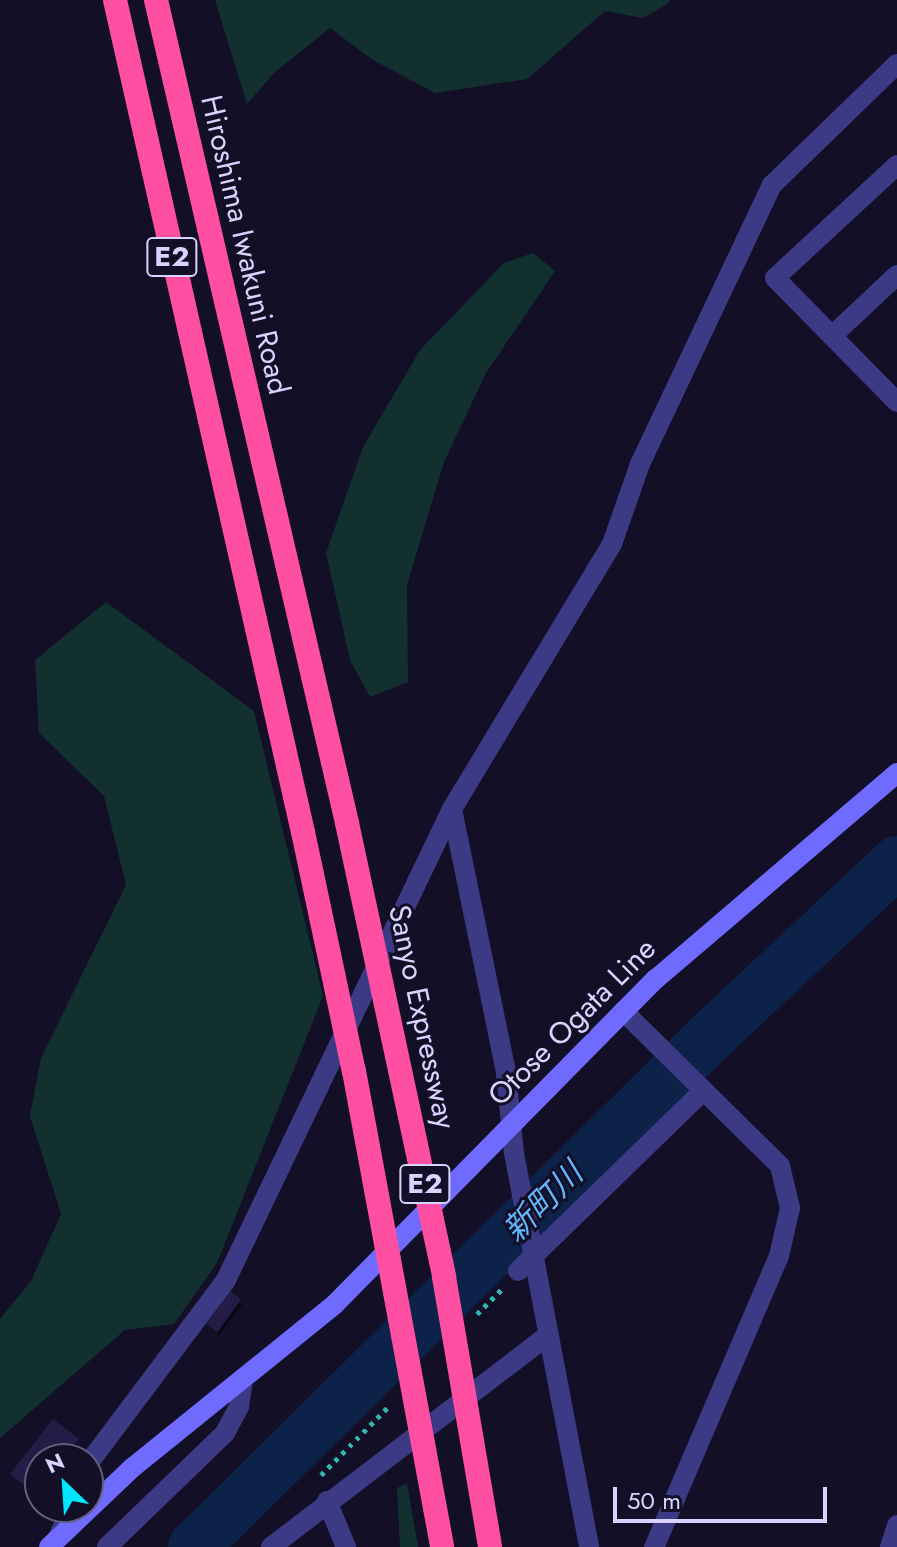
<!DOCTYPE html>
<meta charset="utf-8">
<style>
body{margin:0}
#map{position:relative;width:897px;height:1547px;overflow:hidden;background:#130f26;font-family:Jost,"Noto Sans JP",sans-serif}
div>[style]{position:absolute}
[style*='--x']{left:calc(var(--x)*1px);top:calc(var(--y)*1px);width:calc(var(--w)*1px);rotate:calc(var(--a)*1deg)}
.green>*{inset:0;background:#12302f}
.shadow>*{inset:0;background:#0007}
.river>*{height:52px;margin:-26px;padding:0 26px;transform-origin:26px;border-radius:26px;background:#0c2248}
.building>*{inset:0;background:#241b47;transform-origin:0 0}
.path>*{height:5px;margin-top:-2.5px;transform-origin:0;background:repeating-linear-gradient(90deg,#2fb8b0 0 4px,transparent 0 10px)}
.minor>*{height:20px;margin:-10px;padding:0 10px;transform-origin:10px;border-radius:10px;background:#3d3a85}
.secondary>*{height:20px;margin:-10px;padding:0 10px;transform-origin:10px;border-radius:10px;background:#6f6bff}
.motorway>*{height:24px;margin:-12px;padding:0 12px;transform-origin:12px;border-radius:12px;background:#ff4fa3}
.motorway-bridge>*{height:24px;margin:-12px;padding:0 12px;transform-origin:12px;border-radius:12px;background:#ff4fa3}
span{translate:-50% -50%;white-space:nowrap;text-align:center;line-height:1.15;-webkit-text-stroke:6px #130f26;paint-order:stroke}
.shield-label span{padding:2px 6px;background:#130f26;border:2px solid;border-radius:6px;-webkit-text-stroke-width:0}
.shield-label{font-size:28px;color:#d9d4ff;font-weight:700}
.street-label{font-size:30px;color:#d9d4ff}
.water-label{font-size:32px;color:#62b6ff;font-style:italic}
.north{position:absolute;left:24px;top:1443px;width:80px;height:80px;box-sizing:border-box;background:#130f26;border:2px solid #625e7d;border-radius:50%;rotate:335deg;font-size:22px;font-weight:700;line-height:32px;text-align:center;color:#d9d4ff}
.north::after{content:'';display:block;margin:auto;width:28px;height:36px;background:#00e5ff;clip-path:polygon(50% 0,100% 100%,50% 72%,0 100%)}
.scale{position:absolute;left:613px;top:1487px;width:214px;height:36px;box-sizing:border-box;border:4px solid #d9d4ff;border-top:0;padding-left:10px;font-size:24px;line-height:28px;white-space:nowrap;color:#d9d4ff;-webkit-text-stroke:6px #130f26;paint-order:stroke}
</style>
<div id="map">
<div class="green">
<div style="clip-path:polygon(215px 0,669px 0,670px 2px,643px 18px,605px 11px,527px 79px,435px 93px,373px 60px,330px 28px,274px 73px,247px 104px)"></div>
<div style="clip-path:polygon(533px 253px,555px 271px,486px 373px,444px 462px,407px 585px,408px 682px,370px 697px,350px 660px,326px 553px,363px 447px,420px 350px,504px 263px)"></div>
<div style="clip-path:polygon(106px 602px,254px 711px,323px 996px,217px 1263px,174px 1324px,125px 1330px,0 1438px,0 1319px,31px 1281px,61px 1214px,30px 1116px,41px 1058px,126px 885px,104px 796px,39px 733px,35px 660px)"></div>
<div style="clip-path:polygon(407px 1483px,418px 1547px,400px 1547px,397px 1488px)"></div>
</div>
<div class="shadow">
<div style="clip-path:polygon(239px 1300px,242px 1305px,219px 1335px,211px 1329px,209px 1324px)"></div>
<div style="clip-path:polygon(54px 1422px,84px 1451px,77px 1459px,40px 1459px,40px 1501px,13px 1474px)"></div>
</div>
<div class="river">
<div style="--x:194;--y:1547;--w:727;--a:-44.67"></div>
<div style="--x:711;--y:1036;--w:255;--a:-43.1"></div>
</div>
<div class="building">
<div style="left:230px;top:1291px;width:14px;height:41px;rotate:36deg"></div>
<div style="clip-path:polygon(53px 1419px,79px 1439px,63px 1459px,40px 1459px,36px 1494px,10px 1474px)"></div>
</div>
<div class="path">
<div style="--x:477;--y:1314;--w:38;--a:-45"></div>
<div style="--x:321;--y:1475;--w:98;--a:-45.4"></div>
</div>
<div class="minor">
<div style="--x:897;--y:165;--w:166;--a:137.2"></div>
<div style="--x:775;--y:278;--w:174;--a:45.5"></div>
<div style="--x:832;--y:336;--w:89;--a:-43.2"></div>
<div style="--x:452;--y:809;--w:269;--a:78.4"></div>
<div style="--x:506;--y:1073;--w:80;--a:84.3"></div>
<div style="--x:514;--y:1153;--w:401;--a:79.2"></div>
<div style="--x:623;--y:1011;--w:221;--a:44.6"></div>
<div style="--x:780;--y:1166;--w:43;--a:76.6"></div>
<div style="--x:790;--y:1208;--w:49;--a:102.9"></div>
<div style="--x:779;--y:1256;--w:317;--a:113.2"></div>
<div style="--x:518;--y:1271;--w:258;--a:-44.2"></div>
<div style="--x:88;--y:1464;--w:230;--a:-53.1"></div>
<div style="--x:226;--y:1280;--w:522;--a:-64.37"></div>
<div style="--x:452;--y:809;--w:310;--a:-58.9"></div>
<div style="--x:612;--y:544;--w:85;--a:-70.7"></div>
<div style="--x:640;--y:464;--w:309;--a:-64.7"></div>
<div style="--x:772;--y:185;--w:174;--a:-44.1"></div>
<div style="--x:327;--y:1501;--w:50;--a:67.6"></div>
<div style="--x:58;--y:1538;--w:34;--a:-67"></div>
<div style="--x:107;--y:1547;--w:164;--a:-44"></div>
<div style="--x:225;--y:1433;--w:30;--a:-62"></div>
<div style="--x:239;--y:1407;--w:29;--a:-82"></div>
<div style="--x:271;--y:1547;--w:349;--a:-37.4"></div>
<div style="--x:890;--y:1547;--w:23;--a:-72"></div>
</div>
<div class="secondary">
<div style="--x:49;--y:1547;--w:115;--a:-43.6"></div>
<div style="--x:132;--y:1468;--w:261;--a:-38.9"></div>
<div style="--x:335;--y:1304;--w:457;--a:-45.4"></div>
<div style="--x:656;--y:979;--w:317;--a:-40.5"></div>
</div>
<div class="motorway">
<div style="--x:115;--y:0;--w:853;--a:77.27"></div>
<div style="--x:156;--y:0;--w:845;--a:76.93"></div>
</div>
<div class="motorway-bridge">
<div style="--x:347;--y:823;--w:464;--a:77.9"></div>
<div style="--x:444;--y:1277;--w:274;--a:80.3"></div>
<div style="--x:303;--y:832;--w:244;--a:78"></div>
<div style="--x:354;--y:1071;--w:484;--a:79.5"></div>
</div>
<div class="shield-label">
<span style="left:172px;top:257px">E2</span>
<span style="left:425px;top:1184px">E2</span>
</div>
<div class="street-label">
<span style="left:245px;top:245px;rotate:77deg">Hiroshima Iwakuni Road</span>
<span style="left:422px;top:1017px;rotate:78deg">Sanyo Expressway</span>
<span style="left:572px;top:1022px;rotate:-45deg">Otose Ogata Line</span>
</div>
<div class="water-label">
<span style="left:543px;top:1202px;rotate:-45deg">新町川</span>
</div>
<div class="north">N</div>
<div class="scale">50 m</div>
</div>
